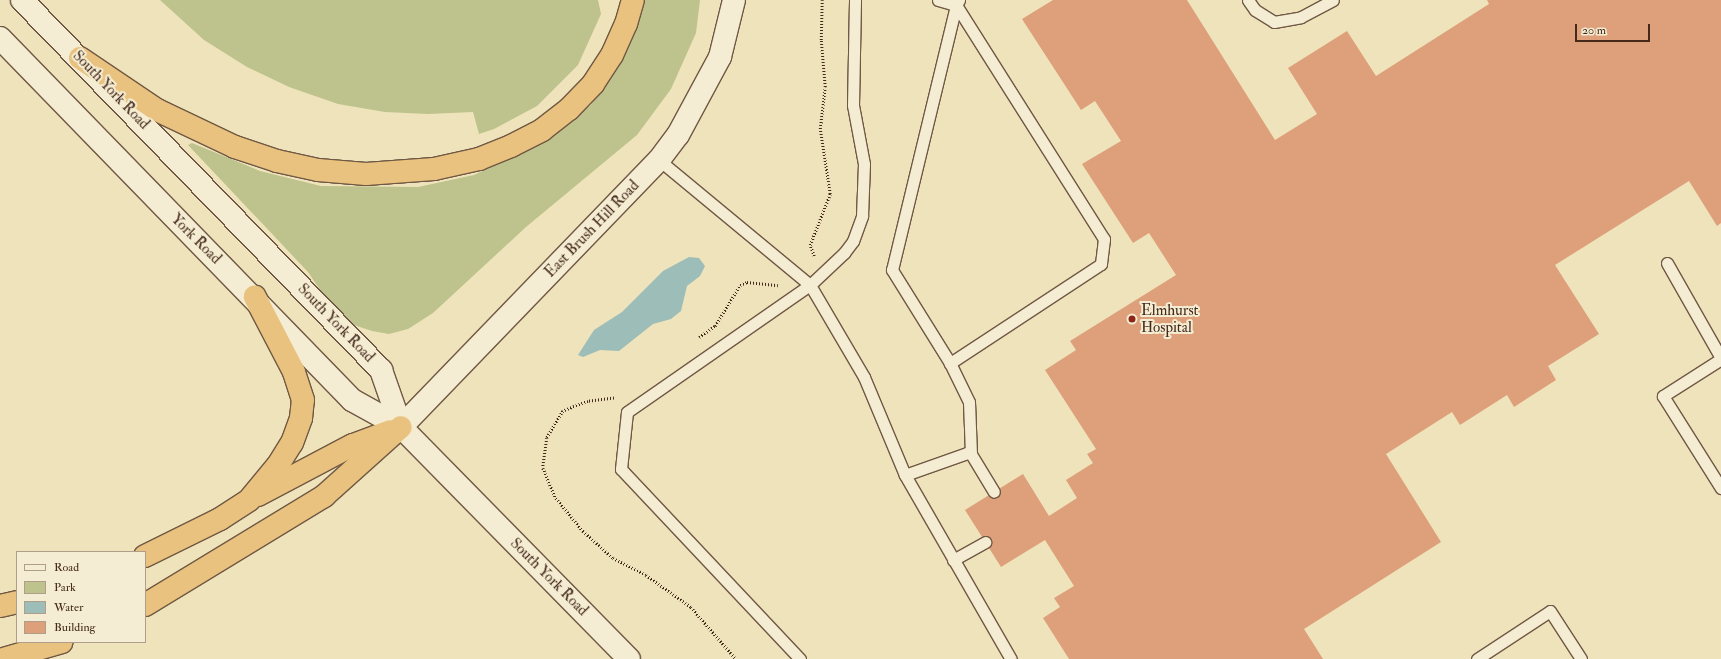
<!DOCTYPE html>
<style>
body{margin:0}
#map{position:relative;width:1721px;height:659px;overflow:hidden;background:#efe3bb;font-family:"IM FELL Double Pica",serif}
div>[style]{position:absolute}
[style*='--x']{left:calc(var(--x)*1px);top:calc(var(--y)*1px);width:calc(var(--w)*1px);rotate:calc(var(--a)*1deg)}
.green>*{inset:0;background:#bec38d}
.water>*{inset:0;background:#9cbdb8}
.building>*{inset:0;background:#dda07a}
.path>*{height:2.5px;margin-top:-1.25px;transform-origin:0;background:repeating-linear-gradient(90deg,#452a1c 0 1px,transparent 0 3px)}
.roads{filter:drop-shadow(1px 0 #705844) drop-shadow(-1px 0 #705844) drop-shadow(0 1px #705844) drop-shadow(0 -1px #705844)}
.lane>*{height:11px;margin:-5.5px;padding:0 5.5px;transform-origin:5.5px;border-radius:5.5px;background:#f5edd3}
.secondary>*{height:22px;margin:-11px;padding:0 11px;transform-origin:11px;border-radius:11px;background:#f5edd3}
.highway>*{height:22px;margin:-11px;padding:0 11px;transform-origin:11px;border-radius:11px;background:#e8c27e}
.dots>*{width:11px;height:11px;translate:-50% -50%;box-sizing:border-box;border:2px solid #f5edd3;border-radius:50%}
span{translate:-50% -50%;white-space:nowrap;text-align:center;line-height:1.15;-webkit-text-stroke:4px #f5edd3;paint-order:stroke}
.street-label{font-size:15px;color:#452a1c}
.poi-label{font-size:15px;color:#452a1c}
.left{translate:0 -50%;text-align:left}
.legend{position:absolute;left:16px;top:551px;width:130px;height:92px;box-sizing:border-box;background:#f5edd3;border:1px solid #af9f8a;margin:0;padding:5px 7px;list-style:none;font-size:12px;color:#452a1c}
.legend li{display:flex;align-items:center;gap:8px;height:20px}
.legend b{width:20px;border:1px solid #af9f8a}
.scale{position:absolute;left:1575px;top:24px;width:75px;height:18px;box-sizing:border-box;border:2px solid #452a1c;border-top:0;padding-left:5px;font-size:12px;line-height:14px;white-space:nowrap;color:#452a1c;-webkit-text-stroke:3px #f5edd3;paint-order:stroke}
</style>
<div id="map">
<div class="green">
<div style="clip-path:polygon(160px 0,598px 0,601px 14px,578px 65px,537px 106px,494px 129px,479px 134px,473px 112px,428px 114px,385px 112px,338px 104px,289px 87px,247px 67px,204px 40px)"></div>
<div style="clip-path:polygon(642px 0,700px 0,696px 33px,671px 89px,637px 135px,526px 227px,433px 313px,408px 329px,389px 334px,372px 331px,351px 324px,333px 309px,308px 272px,188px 145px,192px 143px,260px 171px,321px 186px,418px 187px,474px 175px,553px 137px,591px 105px,621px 59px)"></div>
</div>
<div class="water">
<div style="clip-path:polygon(689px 257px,699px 258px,705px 266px,700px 276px,687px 286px,681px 311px,671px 319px,653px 324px,619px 351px,600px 350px,583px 357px,578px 355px,594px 330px,622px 312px,663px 271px)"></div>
</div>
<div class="building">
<div style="clip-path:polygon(1053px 0,1187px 0,1275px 140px,1317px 114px,1288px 68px,1347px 31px,1376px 76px,1489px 4px,1487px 0,1721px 0,1721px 223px,1717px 226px,1689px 181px,1555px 265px,1599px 334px,1548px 366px,1556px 380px,1514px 407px,1507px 395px,1460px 425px,1452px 412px,1386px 454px,1441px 542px,1304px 629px,1323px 659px,1069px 659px,1043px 618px,1060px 607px,1054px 598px,1074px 586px,1045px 540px,1001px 567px,965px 510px,1023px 474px,1049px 516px,1077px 498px,1066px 480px,1093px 463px,1087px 454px,1096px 449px,1045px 370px,1076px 350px,1070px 341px,1176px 275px,1149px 233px,1133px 243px,1082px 164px,1121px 141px,1095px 101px,1081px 110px,1022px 19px)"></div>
</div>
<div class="path">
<div style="--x:814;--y:256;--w:12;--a:-110"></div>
<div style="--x:810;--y:245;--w:55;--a:-68.6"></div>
<div style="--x:830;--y:194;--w:66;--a:-98.7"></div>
<div style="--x:820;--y:129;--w:42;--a:-83.2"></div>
<div style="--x:825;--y:87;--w:47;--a:-94.9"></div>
<div style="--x:821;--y:40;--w:40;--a:-88.6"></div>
<div style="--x:699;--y:337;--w:19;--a:-35"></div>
<div style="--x:715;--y:326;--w:48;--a:-58.6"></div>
<div style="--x:740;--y:285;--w:8;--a:-23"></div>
<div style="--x:747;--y:282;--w:31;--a:6"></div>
<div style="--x:614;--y:398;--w:26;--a:173"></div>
<div style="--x:588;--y:401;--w:27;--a:158"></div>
<div style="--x:563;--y:411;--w:31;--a:121"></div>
<div style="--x:547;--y:438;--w:30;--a:98"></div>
<div style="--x:543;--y:468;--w:33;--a:67"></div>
<div style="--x:556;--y:498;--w:43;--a:50.7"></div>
<div style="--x:583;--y:531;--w:40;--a:42"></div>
<div style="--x:613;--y:558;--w:37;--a:27"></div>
<div style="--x:646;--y:575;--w:55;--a:35.4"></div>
<div style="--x:691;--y:607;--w:69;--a:49.1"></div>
</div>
<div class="roads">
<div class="lane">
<div style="--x:938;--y:0;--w:19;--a:16"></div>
<div style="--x:956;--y:5;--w:6;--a:-59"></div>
<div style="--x:1248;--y:0;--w:12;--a:55"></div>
<div style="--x:1255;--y:10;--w:22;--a:32"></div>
<div style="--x:1274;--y:22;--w:27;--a:-10"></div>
<div style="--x:1301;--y:17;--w:36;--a:-28"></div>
<div style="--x:659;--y:160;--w:196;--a:39.6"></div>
<div style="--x:810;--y:285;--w:47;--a:-43.3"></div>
<div style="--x:844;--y:253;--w:15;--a:-53"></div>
<div style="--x:853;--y:241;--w:27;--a:-70"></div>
<div style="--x:862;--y:216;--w:52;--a:-87.8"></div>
<div style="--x:864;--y:164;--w:60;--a:-100.6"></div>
<div style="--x:853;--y:105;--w:105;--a:-88.9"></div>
<div style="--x:1667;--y:263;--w:109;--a:60.4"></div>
<div style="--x:1721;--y:359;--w:69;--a:147.5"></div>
<div style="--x:1663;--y:396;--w:109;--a:57.8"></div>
<div style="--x:950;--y:363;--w:110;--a:-121.9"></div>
<div style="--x:892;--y:270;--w:273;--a:-76.4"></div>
<div style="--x:956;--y:5;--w:277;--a:57.7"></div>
<div style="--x:1104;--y:239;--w:25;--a:97"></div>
<div style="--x:1101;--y:264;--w:181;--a:146.7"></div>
<div style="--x:950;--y:363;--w:43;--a:64"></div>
<div style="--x:969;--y:402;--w:52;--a:87.8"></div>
<div style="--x:905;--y:475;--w:66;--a:-19.5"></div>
<div style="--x:967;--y:453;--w:4;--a:14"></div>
<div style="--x:971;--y:454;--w:44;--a:58.8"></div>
<div style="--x:953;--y:560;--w:37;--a:-29"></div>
<div style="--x:800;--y:659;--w:261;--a:-133.3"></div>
<div style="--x:621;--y:469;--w:57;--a:-84"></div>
<div style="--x:627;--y:412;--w:223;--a:-34.8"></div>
<div style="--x:810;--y:285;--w:107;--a:59.6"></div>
<div style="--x:864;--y:377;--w:106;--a:67.3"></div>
<div style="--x:905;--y:475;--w:212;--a:60.1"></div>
<div style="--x:1477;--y:659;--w:87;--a:-33.3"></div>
<div style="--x:1550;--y:611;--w:57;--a:57.1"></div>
</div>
<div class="secondary">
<div style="--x:22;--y:0;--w:516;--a:45.86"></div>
<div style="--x:381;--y:370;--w:60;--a:70.7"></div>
<div style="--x:401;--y:427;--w:325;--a:45.5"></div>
<div style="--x:0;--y:38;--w:505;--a:45.8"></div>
<div style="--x:352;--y:400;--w:56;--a:28.9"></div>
<div style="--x:401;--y:427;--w:371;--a:-46"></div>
<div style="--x:659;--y:160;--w:31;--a:-53"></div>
<div style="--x:678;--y:135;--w:89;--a:-61.7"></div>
<div style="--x:720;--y:57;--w:59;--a:-76.2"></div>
</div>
<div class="highway">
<div style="--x:80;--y:58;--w:93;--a:34"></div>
<div style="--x:157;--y:110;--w:86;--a:25.4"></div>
<div style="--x:235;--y:147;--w:44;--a:18.4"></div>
<div style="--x:277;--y:161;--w:42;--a:12.4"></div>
<div style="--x:318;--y:170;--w:48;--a:4.8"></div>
<div style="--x:366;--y:174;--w:68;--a:-4.2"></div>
<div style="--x:434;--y:169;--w:46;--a:-12.5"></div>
<div style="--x:479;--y:159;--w:35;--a:-22"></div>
<div style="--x:511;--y:146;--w:35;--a:-27"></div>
<div style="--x:542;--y:130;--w:34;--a:-38"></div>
<div style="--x:569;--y:109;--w:35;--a:-46"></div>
<div style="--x:593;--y:84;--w:35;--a:-57"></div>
<div style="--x:612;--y:55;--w:34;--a:-66"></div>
<div style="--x:626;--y:24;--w:25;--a:-74"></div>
<div style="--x:258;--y:495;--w:107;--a:-27.8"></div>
<div style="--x:353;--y:445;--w:40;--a:-20.2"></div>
<div style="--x:145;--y:556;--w:84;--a:-26.3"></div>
<div style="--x:220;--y:519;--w:35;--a:-33"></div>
<div style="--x:249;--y:500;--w:45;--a:-50.4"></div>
<div style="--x:278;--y:465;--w:26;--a:-58"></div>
<div style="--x:292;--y:443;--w:27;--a:-70"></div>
<div style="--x:301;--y:418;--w:18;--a:-84"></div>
<div style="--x:303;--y:400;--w:29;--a:-108"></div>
<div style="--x:294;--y:372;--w:85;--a:-117.5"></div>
<div style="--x:145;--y:605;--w:210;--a:-31.3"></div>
<div style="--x:324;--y:496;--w:103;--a:-41.9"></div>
<div style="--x:0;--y:606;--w:17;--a:-13"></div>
<div style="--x:3;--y:659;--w:61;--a:-16.1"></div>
</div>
</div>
<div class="dots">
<div style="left:1132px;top:319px;background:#8f2418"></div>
</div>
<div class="street-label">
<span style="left:111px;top:90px;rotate:46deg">South York Road</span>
<span style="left:592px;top:229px;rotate:-46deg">East Brush Hill Road</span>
<span style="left:196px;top:239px;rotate:45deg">York Road</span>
<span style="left:336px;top:323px;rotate:46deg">South York Road</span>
<span style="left:549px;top:577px;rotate:45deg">South York Road</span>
</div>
<div class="poi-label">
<span class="left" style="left:1141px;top:319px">Elmhurst<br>Hospital</span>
</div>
<ul class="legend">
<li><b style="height:5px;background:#f5edd3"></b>Road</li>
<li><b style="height:11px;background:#bec38d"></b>Park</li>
<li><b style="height:11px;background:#9cbdb8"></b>Water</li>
<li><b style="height:11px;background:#dda07a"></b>Building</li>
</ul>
<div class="scale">20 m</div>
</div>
